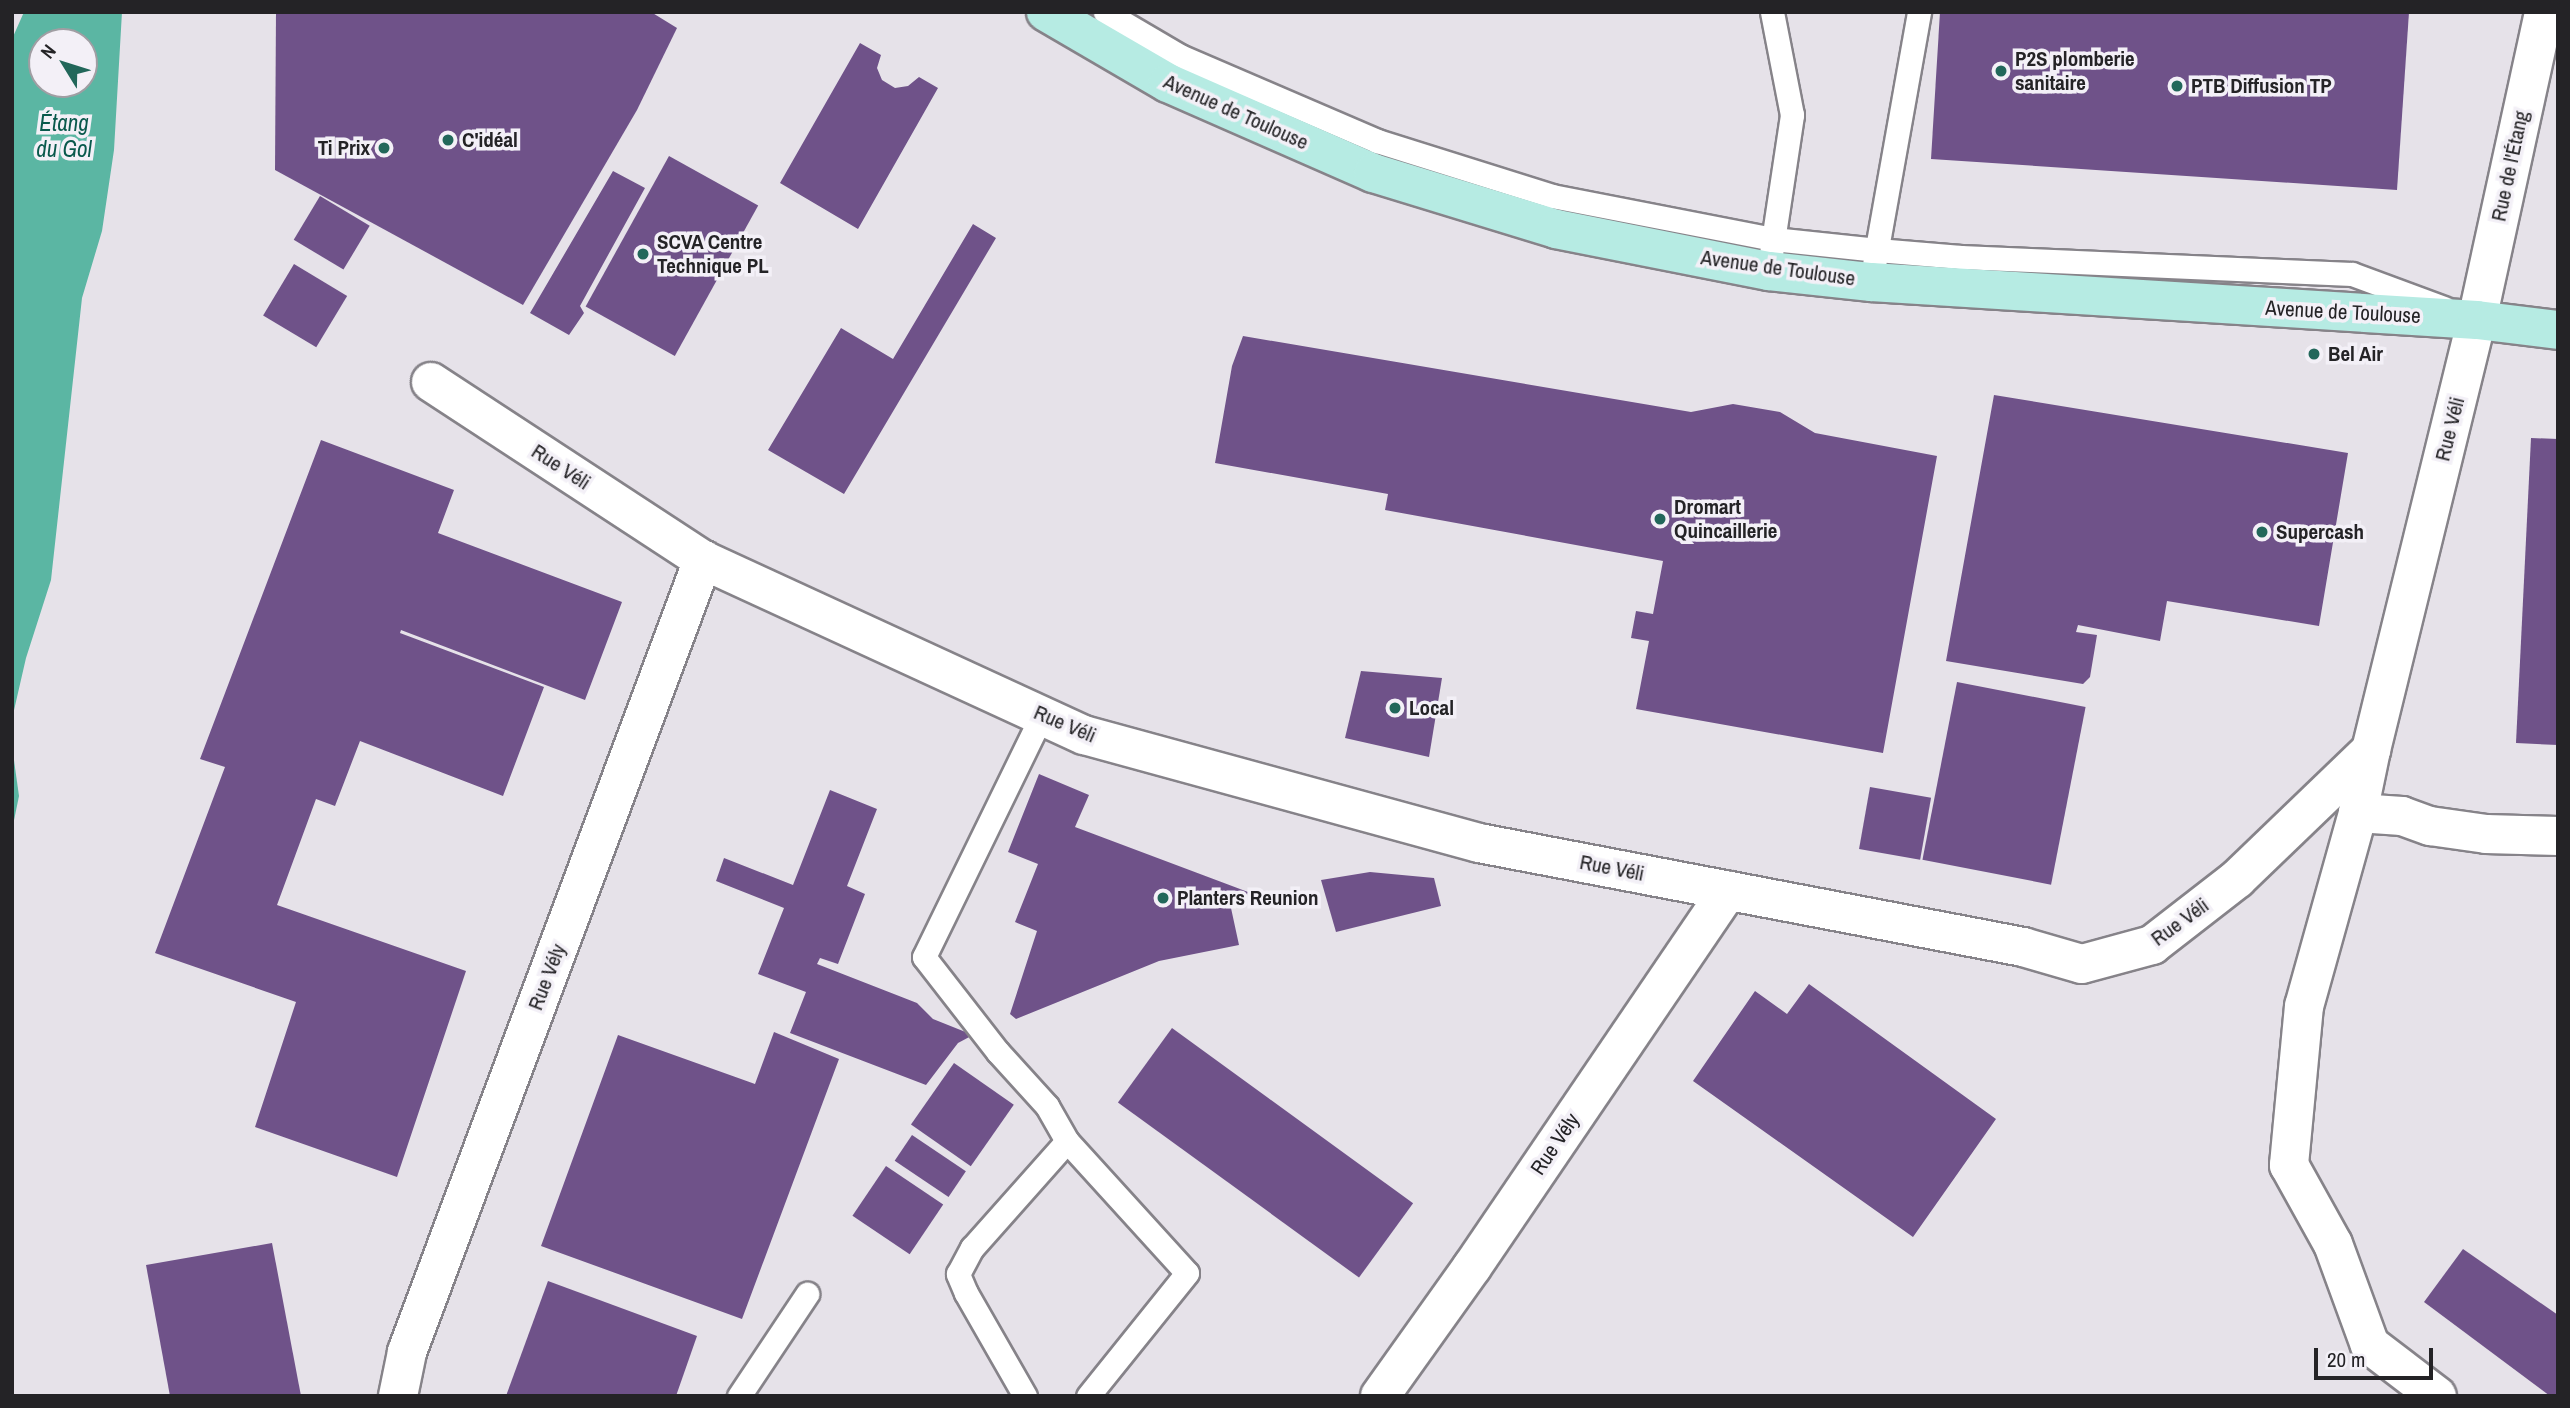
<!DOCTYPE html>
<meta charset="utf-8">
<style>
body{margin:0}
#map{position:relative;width:2570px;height:1408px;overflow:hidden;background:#e6e2e9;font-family:"Archivo Narrow",sans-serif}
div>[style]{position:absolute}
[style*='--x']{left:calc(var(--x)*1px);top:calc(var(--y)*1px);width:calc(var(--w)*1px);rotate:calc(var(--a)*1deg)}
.water>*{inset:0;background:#5bb6a3}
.building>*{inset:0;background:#6f5289;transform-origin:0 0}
.roads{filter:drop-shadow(2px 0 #868389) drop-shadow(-2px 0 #868389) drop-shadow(0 2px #868389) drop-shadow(0 -2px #868389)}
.lane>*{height:23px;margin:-11.5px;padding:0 11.5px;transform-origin:11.5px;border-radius:11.5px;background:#fff}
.street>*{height:38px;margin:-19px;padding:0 19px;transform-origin:19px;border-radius:19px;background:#fff}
.secondary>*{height:38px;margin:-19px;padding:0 19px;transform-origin:19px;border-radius:19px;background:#b6ebe3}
.dots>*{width:19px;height:19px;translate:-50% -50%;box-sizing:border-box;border:4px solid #f3f0f7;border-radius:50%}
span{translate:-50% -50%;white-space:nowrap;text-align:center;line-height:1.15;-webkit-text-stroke:7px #f3f0f7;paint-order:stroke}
.poi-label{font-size:21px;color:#242326;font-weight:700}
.left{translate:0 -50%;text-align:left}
.right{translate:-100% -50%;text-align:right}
.street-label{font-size:21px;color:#242326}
.water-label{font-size:23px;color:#09594c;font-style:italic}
.frame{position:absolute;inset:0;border:14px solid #242326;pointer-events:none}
.north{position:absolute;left:28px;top:28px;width:70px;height:70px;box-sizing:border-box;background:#f3f0f7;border:2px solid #a09ea3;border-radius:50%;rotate:308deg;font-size:19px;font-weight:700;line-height:28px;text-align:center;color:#242326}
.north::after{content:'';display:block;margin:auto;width:24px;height:32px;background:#22675a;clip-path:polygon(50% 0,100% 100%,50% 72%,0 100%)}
.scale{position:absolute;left:2314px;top:1348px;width:119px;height:32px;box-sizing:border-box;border:4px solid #242326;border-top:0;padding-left:9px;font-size:21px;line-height:24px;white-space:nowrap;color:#242326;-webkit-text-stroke:5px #f3f0f7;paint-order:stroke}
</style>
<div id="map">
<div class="water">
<div style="clip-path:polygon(evenodd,24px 12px,122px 12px,114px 150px,102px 231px,82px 298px,51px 580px,26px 658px,12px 719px,12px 39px,24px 12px,42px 42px,84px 42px,84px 84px,42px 84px,42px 42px)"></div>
<div style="clip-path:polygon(12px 746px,19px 796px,12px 830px)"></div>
</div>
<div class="building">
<div style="clip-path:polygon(276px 12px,651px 12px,677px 28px,637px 110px,523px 305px,275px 170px)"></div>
<div style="clip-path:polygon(1940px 12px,2409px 12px,2397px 190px,1931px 159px)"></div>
<div style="clip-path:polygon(860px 43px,881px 55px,877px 68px,882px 80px,895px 88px,908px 86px,919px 77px,938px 88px,858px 229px,780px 183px)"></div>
<div style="left:669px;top:156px;width:102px;height:172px;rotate:29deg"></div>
<div style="clip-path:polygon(613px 171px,645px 188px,580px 306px,584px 313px,569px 335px,530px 313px)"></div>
<div style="left:320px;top:196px;width:58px;height:51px;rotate:31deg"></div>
<div style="clip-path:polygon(973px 224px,996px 238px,844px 494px,768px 450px,841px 328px,893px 359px)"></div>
<div style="left:294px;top:264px;width:62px;height:60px;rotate:31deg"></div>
<div style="clip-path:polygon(1243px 336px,1691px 412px,1733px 404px,1780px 412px,1815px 433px,1937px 456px,1883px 753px,1636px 709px,1649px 641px,1631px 638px,1636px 611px,1653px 614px,1663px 561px,1385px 510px,1388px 494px,1215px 463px,1232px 366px)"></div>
<div style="clip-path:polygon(1994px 395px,2348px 453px,2319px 626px,2167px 601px,2160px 641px,2078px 625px,2076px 632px,2097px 635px,2090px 677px,2083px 684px,1946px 661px)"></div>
<div style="clip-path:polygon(2531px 438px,2558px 439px,2558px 745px,2516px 743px)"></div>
<div style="clip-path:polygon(321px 440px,454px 490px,438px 533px,622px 602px,585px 700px,401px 630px,400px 633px,544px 687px,503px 796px,360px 741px,335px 806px,316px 799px,277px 905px,466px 971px,397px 1177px,255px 1127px,296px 1002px,155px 953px,225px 767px,200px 759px)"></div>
<div style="clip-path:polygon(1361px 671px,1442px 678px,1429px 757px,1345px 738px)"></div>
<div style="left:1957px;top:682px;width:131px;height:181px;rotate:11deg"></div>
<div style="clip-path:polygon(1039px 774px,1089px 795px,1075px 827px,1248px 892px,1244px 904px,1231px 908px,1239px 945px,1159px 961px,1016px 1019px,1010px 1014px,1037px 931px,1015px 922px,1038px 864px,1008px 852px)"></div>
<div style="left:1870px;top:787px;width:62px;height:63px;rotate:10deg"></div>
<div style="clip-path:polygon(830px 790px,877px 809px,847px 886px,865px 894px,838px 964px,820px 958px,817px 964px,917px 1003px,933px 1019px,973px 1035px,958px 1043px,926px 1085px,790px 1033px,806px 992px,758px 974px,784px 908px,716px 881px,724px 858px,793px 885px)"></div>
<div style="clip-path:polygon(1370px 872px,1434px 878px,1441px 906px,1336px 932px,1321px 880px)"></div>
<div style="clip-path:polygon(1809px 984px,1996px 1119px,1913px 1237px,1693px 1081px,1755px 991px,1787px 1014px)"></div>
<div style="left:1172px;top:1028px;width:298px;height:92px;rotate:36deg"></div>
<div style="clip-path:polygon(774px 1032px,839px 1059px,742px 1319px,541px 1246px,618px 1035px,755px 1084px)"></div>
<div style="left:954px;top:1063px;width:73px;height:75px;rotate:35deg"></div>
<div style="left:912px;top:1135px;width:65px;height:31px;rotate:34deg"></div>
<div style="left:886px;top:1166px;width:69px;height:60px;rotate:34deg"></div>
<div style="clip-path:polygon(272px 1243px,301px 1396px,170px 1396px,146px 1265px)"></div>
<div style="clip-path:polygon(2463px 1249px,2558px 1315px,2558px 1396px,2550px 1396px,2424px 1302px)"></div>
<div style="clip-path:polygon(548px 1281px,697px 1336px,676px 1396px,506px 1396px)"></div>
</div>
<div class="roads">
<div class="lane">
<div style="--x:1105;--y:12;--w:87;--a:30.4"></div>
<div style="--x:1180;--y:56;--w:215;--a:23.3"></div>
<div style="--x:1377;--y:141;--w:183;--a:17.4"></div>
<div style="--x:1552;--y:196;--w:225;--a:11"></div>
<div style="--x:1773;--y:239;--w:105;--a:6"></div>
<div style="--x:1877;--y:250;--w:84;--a:4.8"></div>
<div style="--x:1961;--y:257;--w:391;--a:2.5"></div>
<div style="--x:2352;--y:274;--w:98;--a:20.3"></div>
<div style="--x:1771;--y:254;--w:141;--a:-81.4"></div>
<div style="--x:1792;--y:115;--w:105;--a:-101"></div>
<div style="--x:1874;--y:265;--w:257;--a:-79.9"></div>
<div style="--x:1042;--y:715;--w:269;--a:116"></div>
<div style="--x:924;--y:957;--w:120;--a:52.1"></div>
<div style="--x:998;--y:1052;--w:73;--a:47.8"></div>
<div style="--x:1047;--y:1106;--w:40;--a:60.3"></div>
<div style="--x:1067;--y:1141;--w:178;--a:47.7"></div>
<div style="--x:1187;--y:1273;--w:158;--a:128.8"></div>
<div style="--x:739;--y:1396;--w:123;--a:-56.3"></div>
<div style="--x:1025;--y:1396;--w:119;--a:-119.8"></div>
<div style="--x:966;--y:1293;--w:21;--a:-113"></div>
<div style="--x:958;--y:1274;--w:30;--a:-62"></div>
<div style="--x:972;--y:1248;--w:143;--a:-48.4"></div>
</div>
<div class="street">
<div style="--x:431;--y:382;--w:325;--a:33.2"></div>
<div style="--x:703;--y:560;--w:419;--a:24.7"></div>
<div style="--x:1084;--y:735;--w:409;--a:15.3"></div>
<div style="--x:1479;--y:843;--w:554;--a:10.82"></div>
<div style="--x:2023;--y:947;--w:61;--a:16.1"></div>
<div style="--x:2082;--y:964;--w:73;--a:-15.2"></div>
<div style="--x:2152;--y:945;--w:108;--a:-37.8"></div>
<div style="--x:2237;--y:879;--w:186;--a:-43.9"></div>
<div style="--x:2371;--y:750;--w:443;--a:-76.2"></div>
<div style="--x:2477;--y:320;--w:315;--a:-77.7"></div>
<div style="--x:2371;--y:750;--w:64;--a:101.7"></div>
<div style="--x:2358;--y:813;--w:200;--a:105.6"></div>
<div style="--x:2304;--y:1006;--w:160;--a:95.4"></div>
<div style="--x:2289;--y:1165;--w:90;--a:60.9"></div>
<div style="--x:2333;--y:1244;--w:108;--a:69.9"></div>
<div style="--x:2370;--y:1345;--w:84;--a:37.3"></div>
<div style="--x:2358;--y:813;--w:44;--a:3.9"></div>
<div style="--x:2402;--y:816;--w:30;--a:20"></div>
<div style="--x:2430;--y:826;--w:57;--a:8.1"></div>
<div style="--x:2486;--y:834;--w:72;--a:1.6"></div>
<div style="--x:398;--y:1396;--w:45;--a:-78.4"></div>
<div style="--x:407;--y:1352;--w:846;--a:-69.51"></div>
<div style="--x:1380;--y:1396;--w:158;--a:-54.5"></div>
<div style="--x:1472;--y:1267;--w:455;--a:-55.8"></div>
</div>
<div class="secondary">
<div style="--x:1046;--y:12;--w:141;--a:30.2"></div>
<div style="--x:1168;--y:83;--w:224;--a:23.7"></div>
<div style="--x:1373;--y:173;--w:191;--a:17"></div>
<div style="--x:1556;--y:229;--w:217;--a:11.2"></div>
<div style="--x:1769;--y:271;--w:103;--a:6.2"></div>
<div style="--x:1871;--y:282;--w:607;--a:3.59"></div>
<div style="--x:2477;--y:320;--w:82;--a:7"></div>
</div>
</div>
<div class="dots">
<div style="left:2001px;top:71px;background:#22675a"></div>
<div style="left:2177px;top:86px;background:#22675a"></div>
<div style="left:448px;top:140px;background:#22675a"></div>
<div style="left:384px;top:148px;background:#22675a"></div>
<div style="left:643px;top:254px;background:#22675a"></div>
<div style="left:2314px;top:354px;background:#22675a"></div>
<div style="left:1660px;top:519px;background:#22675a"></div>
<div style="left:2262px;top:532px;background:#22675a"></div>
<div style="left:1395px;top:708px;background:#22675a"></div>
<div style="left:1163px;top:898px;background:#22675a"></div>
</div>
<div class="poi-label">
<span class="left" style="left:2015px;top:71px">P2S plomberie<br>sanitaire</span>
<span class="left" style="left:2191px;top:86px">PTB Diffusion TP</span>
<span class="left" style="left:462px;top:140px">C'idéal</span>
<span class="right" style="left:370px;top:148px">Ti Prix</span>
<span class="left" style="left:657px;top:254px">SCVA Centre<br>Technique PL</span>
<span class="left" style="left:2328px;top:354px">Bel Air</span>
<span class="left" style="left:1674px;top:519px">Dromart<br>Quincaillerie</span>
<span class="left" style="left:2276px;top:532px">Supercash</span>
<span class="left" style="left:1409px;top:708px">Local</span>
<span class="left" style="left:1177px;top:898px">Planters Reunion</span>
</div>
<div class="street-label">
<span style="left:1236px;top:112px;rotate:24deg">Avenue de Toulouse</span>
<span style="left:2510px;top:166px;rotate:-78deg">Rue de l'Étang</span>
<span style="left:1778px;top:268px;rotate:8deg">Avenue de Toulouse</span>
<span style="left:2343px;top:312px;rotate:3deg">Avenue de Toulouse</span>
<span style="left:2450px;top:429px;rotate:-76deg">Rue Véli</span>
<span style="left:561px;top:467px;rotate:33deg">Rue Véli</span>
<span style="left:1065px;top:724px;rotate:23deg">Rue Véli</span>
<span style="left:1612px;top:868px;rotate:11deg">Rue Véli</span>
<span style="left:2180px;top:922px;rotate:-36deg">Rue Véli</span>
<span style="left:547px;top:977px;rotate:-69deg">Rue Vély</span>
<span style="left:1555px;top:1144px;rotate:-56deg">Rue Vély</span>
</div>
<div class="water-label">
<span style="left:64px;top:136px">Étang<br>du Gol</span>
</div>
<div class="frame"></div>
<div class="north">N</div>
<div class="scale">20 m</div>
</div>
